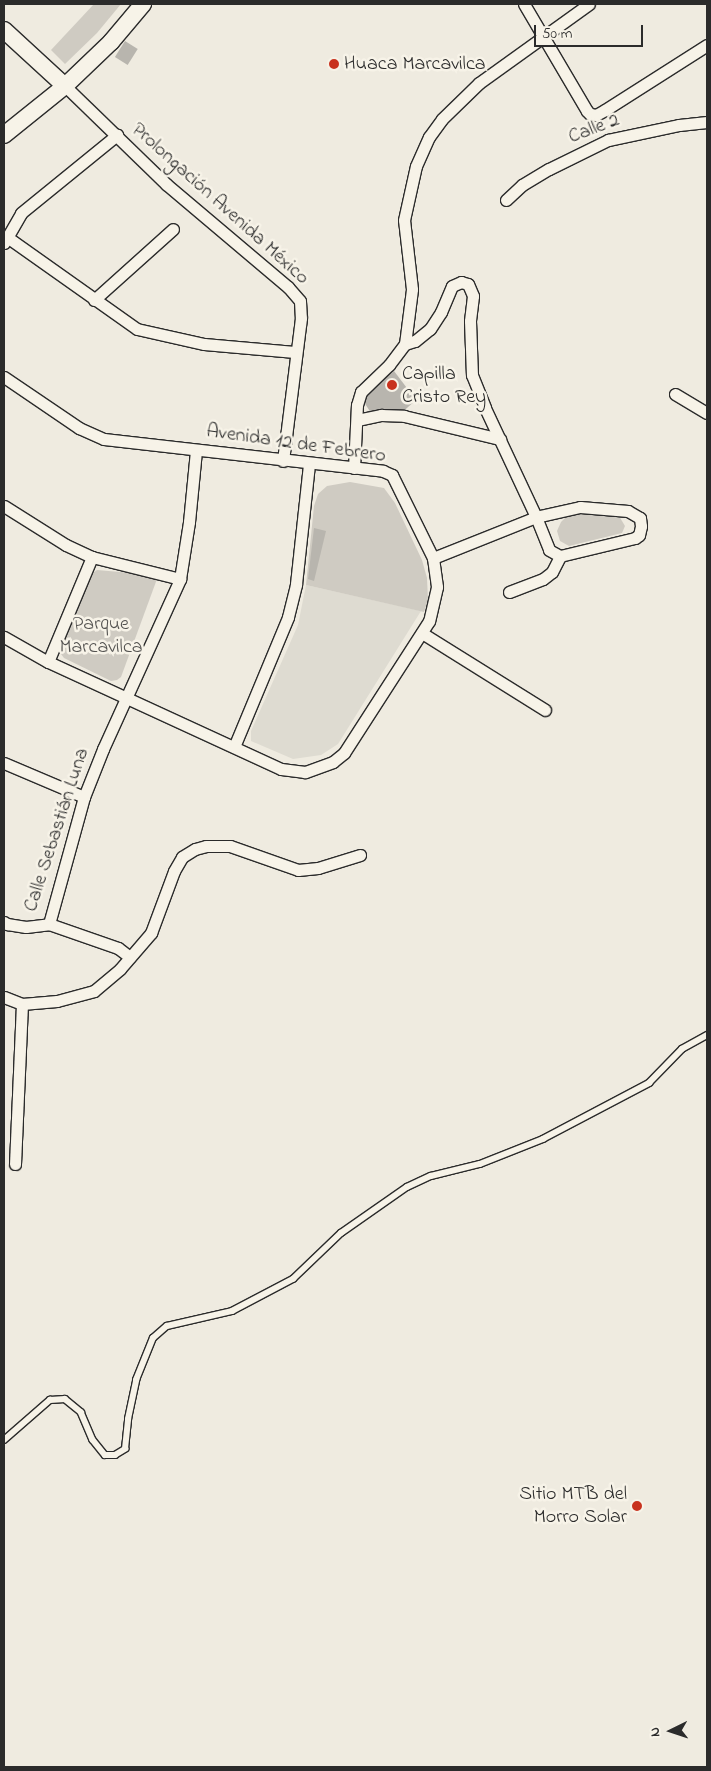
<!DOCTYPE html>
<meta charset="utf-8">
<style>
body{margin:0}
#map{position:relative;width:711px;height:1771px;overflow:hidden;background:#efebe0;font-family:"Indie Flower",sans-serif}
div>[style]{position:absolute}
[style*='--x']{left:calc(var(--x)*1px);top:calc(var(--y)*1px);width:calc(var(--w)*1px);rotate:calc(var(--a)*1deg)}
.built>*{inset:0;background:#dedbd1}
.green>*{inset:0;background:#cfcbc2}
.building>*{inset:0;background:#b8b5ae;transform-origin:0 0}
.roads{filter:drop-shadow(1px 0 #2b2b2b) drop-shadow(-1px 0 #2b2b2b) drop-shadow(0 1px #2b2b2b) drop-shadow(0 -1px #2b2b2b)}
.lane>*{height:5.5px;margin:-2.75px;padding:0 2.75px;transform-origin:2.75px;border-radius:2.75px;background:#f7f3e8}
.street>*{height:11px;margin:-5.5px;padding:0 5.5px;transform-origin:5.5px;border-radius:5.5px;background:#f7f3e8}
.secondary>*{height:16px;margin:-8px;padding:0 8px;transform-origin:8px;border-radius:8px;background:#f7f3e8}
.dots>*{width:14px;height:14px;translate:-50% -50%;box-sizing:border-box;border:2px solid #f7f3e8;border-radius:50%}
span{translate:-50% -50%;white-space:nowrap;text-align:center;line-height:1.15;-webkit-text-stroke:5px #f7f3e8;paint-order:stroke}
.poi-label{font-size:20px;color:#2b2b2b}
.left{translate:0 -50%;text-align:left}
.right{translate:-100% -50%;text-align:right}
.street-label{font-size:20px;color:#2b2b2b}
.park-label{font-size:20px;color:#545351}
.frame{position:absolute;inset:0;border:5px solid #2b2b2b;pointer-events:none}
.north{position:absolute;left:646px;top:1706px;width:50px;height:50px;-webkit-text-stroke:4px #f7f3e8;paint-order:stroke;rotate:266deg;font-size:14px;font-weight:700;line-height:20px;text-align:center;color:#2b2b2b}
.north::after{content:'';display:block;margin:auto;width:18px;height:22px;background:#2b2b2b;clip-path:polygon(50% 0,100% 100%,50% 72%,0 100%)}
.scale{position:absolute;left:534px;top:25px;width:109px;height:22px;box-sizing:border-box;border:2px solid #2b2b2b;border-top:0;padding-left:6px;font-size:15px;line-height:18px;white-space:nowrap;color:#2b2b2b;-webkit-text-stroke:4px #f7f3e8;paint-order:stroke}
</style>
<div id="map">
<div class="built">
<div style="clip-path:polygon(306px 585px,421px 611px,338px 744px,321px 755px,293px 759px,251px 741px,251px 731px,298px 625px)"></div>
</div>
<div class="green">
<div style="clip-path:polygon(94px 4px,121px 4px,97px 33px,65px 64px,51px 50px)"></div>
<div style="clip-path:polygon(350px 482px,384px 488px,395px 503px,422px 560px,427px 578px,428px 600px,424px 612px,306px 585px,314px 506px,318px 494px,327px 486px)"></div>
<div style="clip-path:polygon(579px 513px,619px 516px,625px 526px,622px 533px,569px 546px,560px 541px,557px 531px,561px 522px,568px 515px)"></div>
<div style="clip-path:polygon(97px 570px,154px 575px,157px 579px,121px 677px,117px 680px,111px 681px,64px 658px,61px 654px,61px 647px,91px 574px)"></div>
</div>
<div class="building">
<div style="left:125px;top:41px;width:15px;height:19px;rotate:32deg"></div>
<div style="clip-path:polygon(394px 371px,416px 400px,399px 415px,371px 413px,362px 399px)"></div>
<div style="clip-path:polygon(314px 528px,326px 531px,314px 581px,308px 579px)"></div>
</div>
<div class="roads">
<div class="lane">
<div style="--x:4;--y:1440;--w:61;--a:-41"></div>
<div style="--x:50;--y:1400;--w:15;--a:-4"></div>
<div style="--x:65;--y:1399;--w:21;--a:39"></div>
<div style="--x:81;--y:1412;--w:30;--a:67"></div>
<div style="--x:93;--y:1440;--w:19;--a:51"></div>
<div style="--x:105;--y:1455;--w:10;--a:0"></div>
<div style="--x:115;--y:1455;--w:12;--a:-31"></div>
<div style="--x:125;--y:1449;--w:30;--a:-84"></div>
<div style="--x:128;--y:1419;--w:40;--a:-78"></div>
<div style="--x:136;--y:1380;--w:45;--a:-68"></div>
<div style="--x:153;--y:1338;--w:18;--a:-41"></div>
<div style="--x:167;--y:1326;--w:67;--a:-13"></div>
<div style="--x:232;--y:1311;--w:69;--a:-27.7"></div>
<div style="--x:293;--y:1279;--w:66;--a:-43.8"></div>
<div style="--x:341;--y:1233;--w:80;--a:-34.9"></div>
<div style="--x:407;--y:1187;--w:26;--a:-25"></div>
<div style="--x:431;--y:1176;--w:50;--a:-13.8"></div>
<div style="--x:480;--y:1164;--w:68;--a:-21.6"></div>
<div style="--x:543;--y:1139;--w:120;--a:-27.8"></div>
<div style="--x:649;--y:1083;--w:47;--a:-45.9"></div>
<div style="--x:682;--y:1049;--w:29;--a:-29"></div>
</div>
<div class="street">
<div style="--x:524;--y:4;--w:124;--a:59.5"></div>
<div style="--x:587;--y:111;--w:4;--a:45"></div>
<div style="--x:590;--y:114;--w:6;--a:9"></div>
<div style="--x:596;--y:115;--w:10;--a:-29"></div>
<div style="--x:605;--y:110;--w:121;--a:-32.5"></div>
<div style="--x:65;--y:86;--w:141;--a:44.1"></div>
<div style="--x:166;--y:184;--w:160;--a:40.2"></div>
<div style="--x:288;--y:287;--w:18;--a:49"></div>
<div style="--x:300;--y:301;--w:17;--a:87"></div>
<div style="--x:301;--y:318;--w:144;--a:97.2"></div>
<div style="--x:506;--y:200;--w:22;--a:-43"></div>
<div style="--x:522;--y:185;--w:31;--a:-31"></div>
<div style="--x:549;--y:169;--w:66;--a:-26.2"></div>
<div style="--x:608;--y:140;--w:73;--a:-11.9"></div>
<div style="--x:679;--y:125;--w:28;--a:-6"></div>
<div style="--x:7;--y:237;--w:159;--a:35.3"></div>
<div style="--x:137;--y:329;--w:69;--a:12.6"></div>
<div style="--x:204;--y:344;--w:91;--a:5"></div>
<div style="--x:4;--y:243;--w:34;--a:-60"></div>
<div style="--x:21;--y:213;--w:124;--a:-39.1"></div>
<div style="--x:94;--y:300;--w:106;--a:-41.9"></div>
<div style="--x:405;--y:344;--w:10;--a:-17"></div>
<div style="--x:415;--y:341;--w:19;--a:-39"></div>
<div style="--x:430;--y:329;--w:20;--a:-57"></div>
<div style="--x:441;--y:312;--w:28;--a:-67"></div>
<div style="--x:452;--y:286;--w:10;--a:-24"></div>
<div style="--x:461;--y:282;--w:7;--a:16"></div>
<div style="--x:468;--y:284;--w:13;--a:67"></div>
<div style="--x:473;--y:296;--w:25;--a:97"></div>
<div style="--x:470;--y:321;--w:54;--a:87.9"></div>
<div style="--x:472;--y:375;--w:35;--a:68"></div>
<div style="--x:485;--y:408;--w:120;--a:64.9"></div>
<div style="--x:536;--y:517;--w:35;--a:68"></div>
<div style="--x:549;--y:550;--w:13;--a:29"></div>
<div style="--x:560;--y:556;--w:77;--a:-13.5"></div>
<div style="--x:635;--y:538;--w:5;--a:-37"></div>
<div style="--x:639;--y:535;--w:9;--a:-77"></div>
<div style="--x:641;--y:526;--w:8;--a:-97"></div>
<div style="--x:640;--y:518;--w:14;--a:-150"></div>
<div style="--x:628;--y:511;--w:48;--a:-175.2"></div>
<div style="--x:580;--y:507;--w:45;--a:167.2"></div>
<div style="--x:536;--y:517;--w:111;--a:158.3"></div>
<div style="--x:4;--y:377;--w:91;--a:34.2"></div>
<div style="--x:79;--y:428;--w:27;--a:24"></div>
<div style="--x:104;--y:439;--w:281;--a:6.5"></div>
<div style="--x:383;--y:471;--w:10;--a:24"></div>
<div style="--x:392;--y:475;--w:93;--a:63.7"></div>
<div style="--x:433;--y:558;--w:29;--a:82"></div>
<div style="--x:437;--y:587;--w:35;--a:103"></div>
<div style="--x:429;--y:621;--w:157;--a:122.8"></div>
<div style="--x:344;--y:753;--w:14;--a:141"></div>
<div style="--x:333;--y:762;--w:30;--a:160"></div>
<div style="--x:305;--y:772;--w:24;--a:-173"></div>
<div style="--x:281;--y:769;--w:256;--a:-155.3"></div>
<div style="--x:48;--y:662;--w:51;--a:-150.4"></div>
<div style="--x:675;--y:394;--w:37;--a:31"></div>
<div style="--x:357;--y:420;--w:25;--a:-12"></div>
<div style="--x:381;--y:415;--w:23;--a:2"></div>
<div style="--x:404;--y:416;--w:99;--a:13.5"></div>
<div style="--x:354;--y:468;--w:63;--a:-87.3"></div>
<div style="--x:357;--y:405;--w:14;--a:-73"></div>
<div style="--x:361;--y:392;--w:39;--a:-44"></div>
<div style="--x:389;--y:365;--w:26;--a:-53"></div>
<div style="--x:405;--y:344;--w:55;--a:-82.7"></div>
<div style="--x:412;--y:289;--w:69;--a:-96.6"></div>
<div style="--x:404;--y:220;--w:55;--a:-77.5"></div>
<div style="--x:416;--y:166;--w:32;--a:-66"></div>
<div style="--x:429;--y:137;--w:22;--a:-54"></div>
<div style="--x:442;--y:119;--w:52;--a:-44.2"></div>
<div style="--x:479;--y:83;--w:135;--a:-35.7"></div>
<div style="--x:4;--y:506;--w:73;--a:32.2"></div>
<div style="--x:66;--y:545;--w:29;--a:25"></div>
<div style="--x:92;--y:557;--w:91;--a:14"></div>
<div style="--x:509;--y:592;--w:36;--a:-21"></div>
<div style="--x:543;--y:579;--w:11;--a:-38"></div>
<div style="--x:552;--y:572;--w:18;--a:-63"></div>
<div style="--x:422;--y:633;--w:145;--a:32"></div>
<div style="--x:48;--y:662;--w:114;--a:-67.3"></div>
<div style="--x:234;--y:747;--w:141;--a:-67.4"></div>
<div style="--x:288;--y:617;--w:34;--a:-76"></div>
<div style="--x:296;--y:584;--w:121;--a:-83.8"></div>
<div style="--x:4;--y:763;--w:87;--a:23"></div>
<div style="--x:4;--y:922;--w:4;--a:34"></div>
<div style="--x:7;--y:924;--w:19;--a:9"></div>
<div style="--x:26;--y:927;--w:23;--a:-7"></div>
<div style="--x:49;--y:924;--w:132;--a:-74.6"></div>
<div style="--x:84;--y:797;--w:52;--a:-68.4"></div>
<div style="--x:103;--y:749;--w:187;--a:-65.6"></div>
<div style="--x:180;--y:579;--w:58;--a:-81"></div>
<div style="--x:189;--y:522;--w:72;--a:-84.4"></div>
<div style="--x:49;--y:924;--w:73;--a:19.2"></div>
<div style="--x:118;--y:948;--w:15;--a:37"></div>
<div style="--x:4;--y:997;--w:19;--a:21"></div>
<div style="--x:22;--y:1004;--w:35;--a:-5"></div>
<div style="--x:57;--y:1001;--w:38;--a:-15"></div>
<div style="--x:94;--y:991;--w:34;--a:-40"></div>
<div style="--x:120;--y:969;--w:48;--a:-49.3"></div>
<div style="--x:151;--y:933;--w:66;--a:-69.6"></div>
<div style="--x:174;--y:871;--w:16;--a:-60"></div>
<div style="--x:182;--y:857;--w:15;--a:-32"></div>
<div style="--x:195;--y:849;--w:11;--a:-15"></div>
<div style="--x:206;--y:846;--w:24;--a:0"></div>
<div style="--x:230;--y:846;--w:72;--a:19.4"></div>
<div style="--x:298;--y:870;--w:20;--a:-6"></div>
<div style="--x:318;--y:868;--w:44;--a:-17.2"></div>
<div style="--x:15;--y:1164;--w:160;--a:-87.5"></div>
</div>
<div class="secondary">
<div style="--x:4;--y:30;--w:83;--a:42.6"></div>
<div style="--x:4;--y:135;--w:78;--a:-38.8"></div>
<div style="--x:65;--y:86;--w:64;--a:-43.7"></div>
<div style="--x:111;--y:42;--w:50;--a:-49.9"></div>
</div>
</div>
<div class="dots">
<div style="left:334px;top:64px;background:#c8321e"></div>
<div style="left:392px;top:385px;background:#c8321e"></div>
<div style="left:637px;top:1506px;background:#c8321e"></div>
</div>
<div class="poi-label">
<span class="left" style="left:344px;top:64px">Huaca Marcavilca</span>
<span class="left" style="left:402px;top:386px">Capilla<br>Cristo Rey</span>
<span class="right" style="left:627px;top:1506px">Sitio MTB del<br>Morro Solar</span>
</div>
<div class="street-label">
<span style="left:594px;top:129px;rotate:-21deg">Calle 2</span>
<span style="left:220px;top:204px;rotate:42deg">Prolongación Avenida México</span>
<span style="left:296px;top:444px;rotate:8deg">Avenida 12 de Febrero</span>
<span style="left:57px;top:830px;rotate:-72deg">Calle Sebastián Luna</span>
</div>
<div class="park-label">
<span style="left:101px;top:636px">Parque<br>Marcavilca</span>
</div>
<div class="frame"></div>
<div class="north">N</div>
<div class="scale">50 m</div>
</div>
